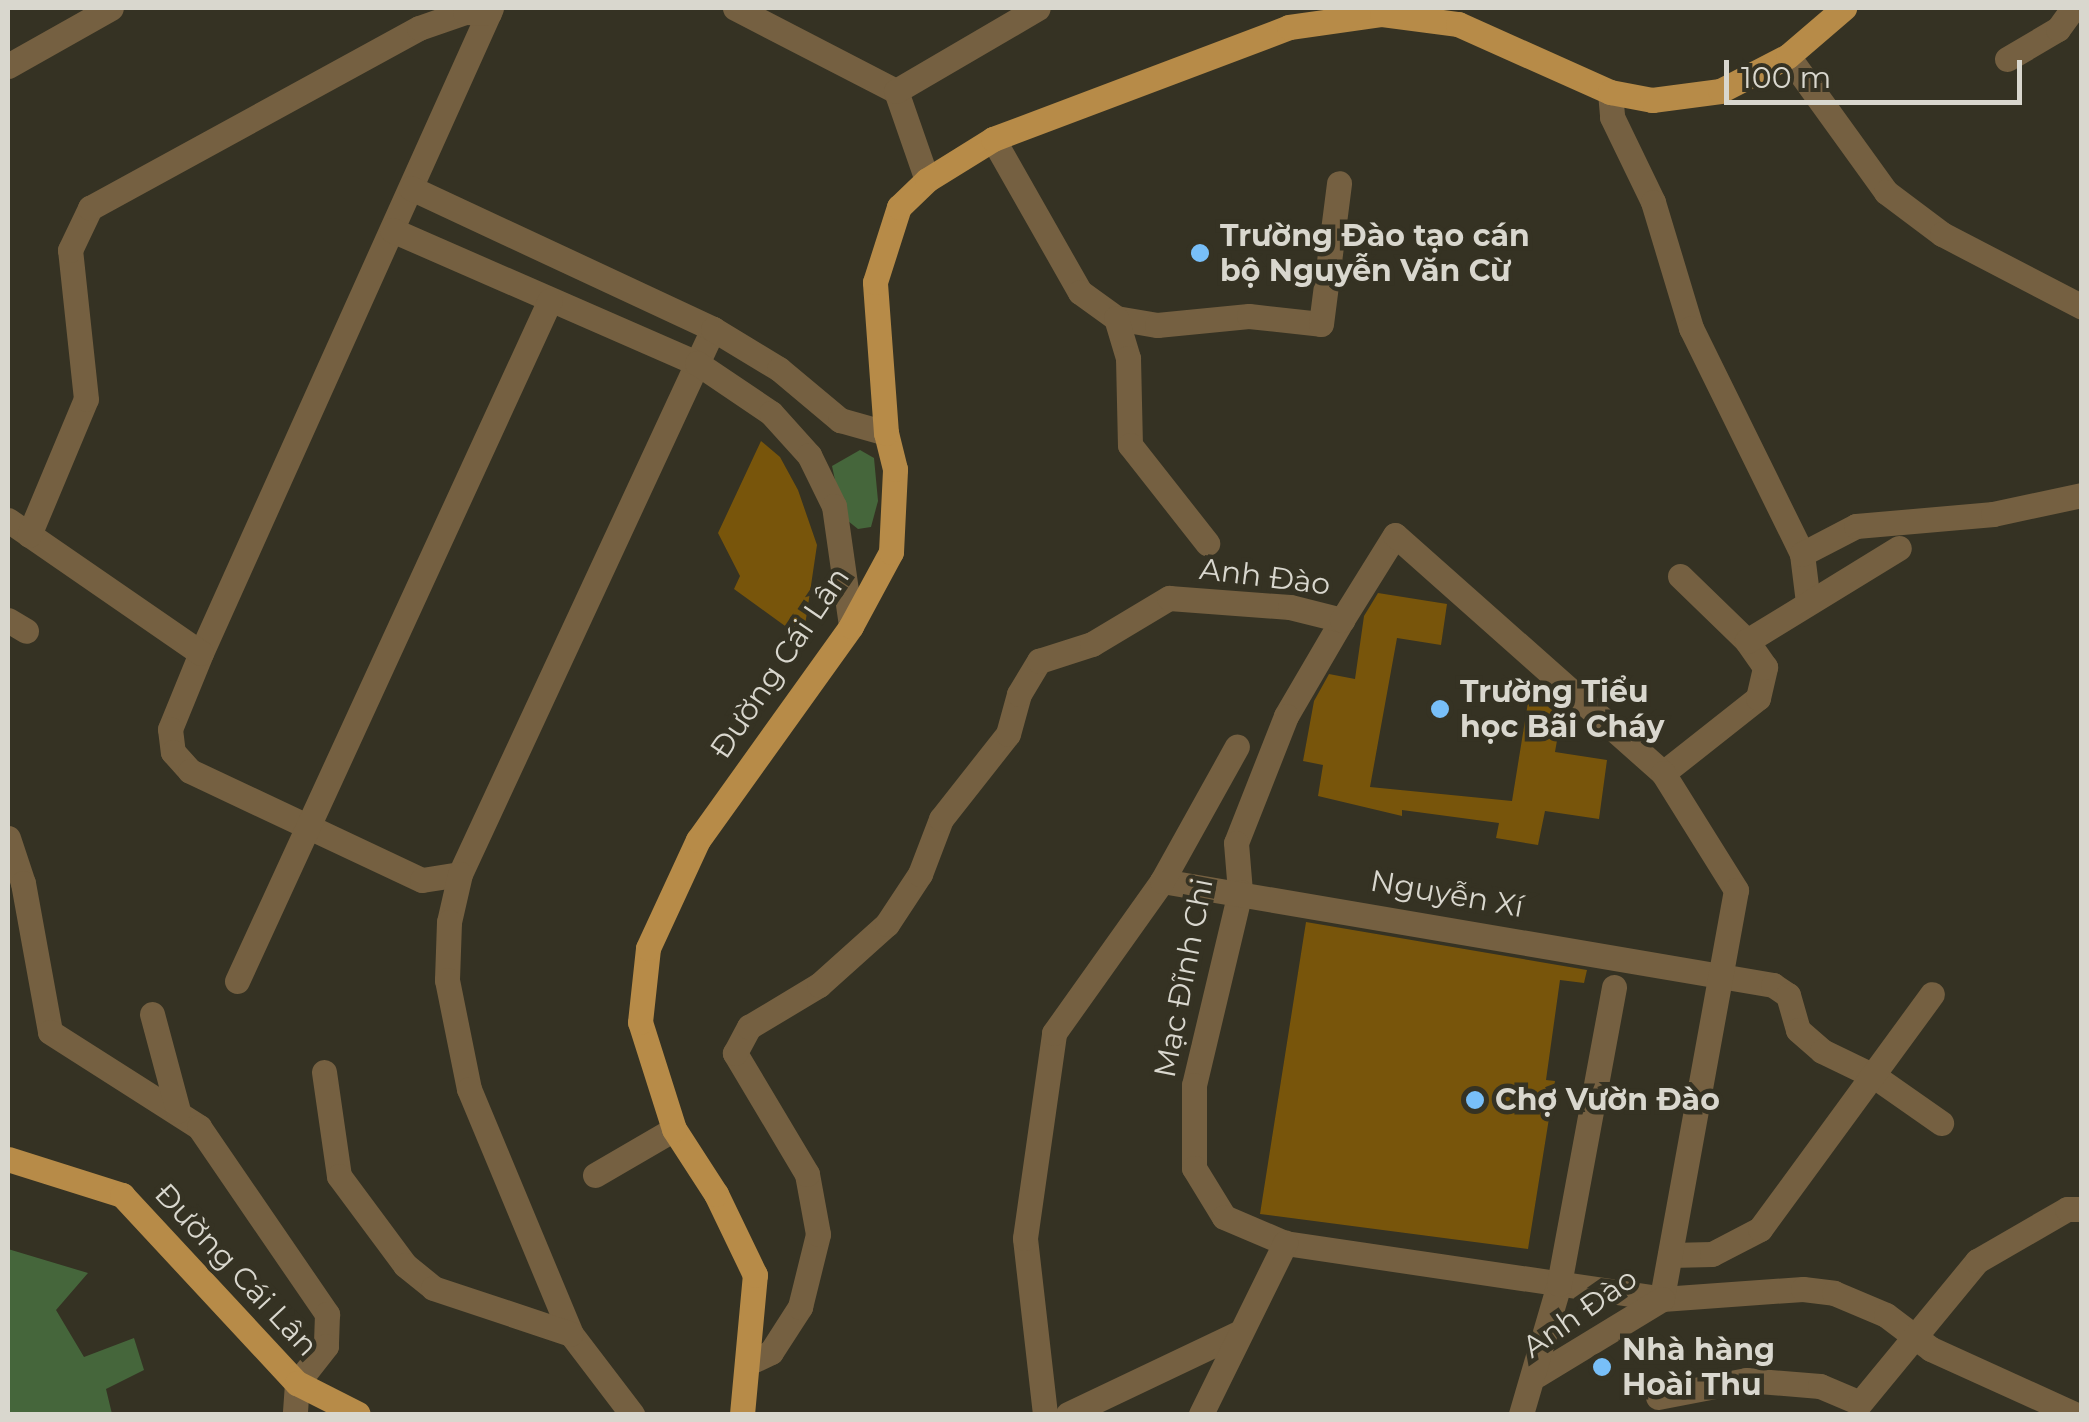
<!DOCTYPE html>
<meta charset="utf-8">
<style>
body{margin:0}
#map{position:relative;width:2089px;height:1422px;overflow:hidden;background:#353223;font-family:Montserrat,sans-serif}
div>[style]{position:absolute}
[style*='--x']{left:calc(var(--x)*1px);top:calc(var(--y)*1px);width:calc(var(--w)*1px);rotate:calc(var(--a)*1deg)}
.green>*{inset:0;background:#45663b}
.building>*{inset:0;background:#78550b}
.minor>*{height:25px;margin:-12.5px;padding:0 12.5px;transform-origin:12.5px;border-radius:12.5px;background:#756041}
.major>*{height:25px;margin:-12.5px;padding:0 12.5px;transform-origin:12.5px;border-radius:12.5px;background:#b78b48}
.dots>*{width:28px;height:28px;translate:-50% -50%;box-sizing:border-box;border:5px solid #353223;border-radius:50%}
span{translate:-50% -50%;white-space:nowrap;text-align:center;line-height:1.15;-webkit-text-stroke:9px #353223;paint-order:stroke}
.poi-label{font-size:30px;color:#d9d7ce;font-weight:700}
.left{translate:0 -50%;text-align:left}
.street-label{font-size:30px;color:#d9d7ce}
.frame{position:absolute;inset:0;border:10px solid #d9d7ce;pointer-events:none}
.scale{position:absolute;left:1724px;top:60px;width:298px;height:45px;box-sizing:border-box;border:5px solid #d9d7ce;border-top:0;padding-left:12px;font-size:30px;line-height:35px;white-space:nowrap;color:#d9d7ce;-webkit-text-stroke:8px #353223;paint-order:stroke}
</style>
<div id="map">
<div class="green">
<div style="clip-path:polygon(860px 450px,874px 458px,878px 501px,871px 527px,858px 529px,843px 517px,832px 466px)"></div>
<div style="clip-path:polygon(8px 1249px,88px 1273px,56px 1310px,84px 1357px,134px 1338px,144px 1370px,106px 1389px,112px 1414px,8px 1414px)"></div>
</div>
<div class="building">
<div style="clip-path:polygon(761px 441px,780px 457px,798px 490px,817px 545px,803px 639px,734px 589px,740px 576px,718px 533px)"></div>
<div style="clip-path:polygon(1378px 593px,1447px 604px,1441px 645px,1397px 638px,1370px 787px,1512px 801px,1529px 696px,1563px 706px,1555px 752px,1607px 760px,1599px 819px,1545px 811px,1538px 845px,1496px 838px,1499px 823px,1402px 810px,1402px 816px,1318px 796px,1323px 765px,1303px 761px,1314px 701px,1329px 674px,1355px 679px,1364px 616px)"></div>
<div style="clip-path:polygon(1306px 922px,1587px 970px,1584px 983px,1560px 980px,1546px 1080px,1555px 1081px,1528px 1249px,1260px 1214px)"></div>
</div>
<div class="minor">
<div style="--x:491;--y:8;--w:707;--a:114.21"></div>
<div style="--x:201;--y:653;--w:82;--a:112.2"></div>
<div style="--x:170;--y:729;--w:23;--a:83"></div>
<div style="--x:173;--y:752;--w:25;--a:48"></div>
<div style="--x:190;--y:771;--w:256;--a:25.2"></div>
<div style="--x:422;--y:880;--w:38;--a:-9"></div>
<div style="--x:460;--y:874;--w:601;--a:-65.1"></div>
<div style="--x:735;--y:8;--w:181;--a:27.3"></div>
<div style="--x:896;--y:91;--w:94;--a:70.8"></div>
<div style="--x:1788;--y:56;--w:168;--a:54.2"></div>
<div style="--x:1886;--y:192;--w:70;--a:36.9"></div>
<div style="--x:1942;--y:234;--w:158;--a:27.5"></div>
<div style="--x:2007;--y:59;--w:59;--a:-30.5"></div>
<div style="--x:2058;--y:29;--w:26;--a:-54"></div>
<div style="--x:8;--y:66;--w:118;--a:-29.4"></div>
<div style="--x:896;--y:91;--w:164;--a:-30.3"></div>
<div style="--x:1610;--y:92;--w:25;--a:85"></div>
<div style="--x:1612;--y:117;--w:94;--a:64.2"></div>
<div style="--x:1653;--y:202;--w:132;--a:73.2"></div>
<div style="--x:1691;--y:328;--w:252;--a:63.8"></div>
<div style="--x:1802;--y:554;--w:48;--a:82.9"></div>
<div style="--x:993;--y:139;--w:176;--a:60.4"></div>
<div style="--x:1080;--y:292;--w:44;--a:35.8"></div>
<div style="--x:1116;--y:318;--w:42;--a:9.7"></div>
<div style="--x:1157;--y:325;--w:92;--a:-5.6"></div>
<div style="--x:1249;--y:316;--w:72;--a:6.3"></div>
<div style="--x:1321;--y:324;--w:142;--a:-82.7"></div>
<div style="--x:411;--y:188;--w:333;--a:25"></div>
<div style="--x:713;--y:329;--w:77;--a:31.2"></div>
<div style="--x:779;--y:369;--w:80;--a:39.9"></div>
<div style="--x:840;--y:420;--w:48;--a:15.8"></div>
<div style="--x:392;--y:230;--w:333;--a:23.6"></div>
<div style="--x:697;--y:363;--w:89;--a:34"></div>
<div style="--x:771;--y:413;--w:57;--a:47.9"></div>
<div style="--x:809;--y:455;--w:57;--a:63.9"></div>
<div style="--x:834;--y:506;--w:121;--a:81.9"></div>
<div style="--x:1116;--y:318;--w:42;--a:73.3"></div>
<div style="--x:1128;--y:358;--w:87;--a:88.7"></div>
<div style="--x:1130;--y:445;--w:125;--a:51.8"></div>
<div style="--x:8;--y:520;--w:234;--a:34.6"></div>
<div style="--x:29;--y:535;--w:147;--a:-67.3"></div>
<div style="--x:86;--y:399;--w:150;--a:-96.1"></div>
<div style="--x:70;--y:250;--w:47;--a:-64.5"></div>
<div style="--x:90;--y:208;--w:375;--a:-28.7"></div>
<div style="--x:419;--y:28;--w:49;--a:-19.2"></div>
<div style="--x:465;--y:12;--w:24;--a:2"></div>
<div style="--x:1802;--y:554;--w:61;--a:-27.4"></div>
<div style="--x:1856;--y:526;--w:138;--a:-5"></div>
<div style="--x:1993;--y:514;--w:91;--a:-12.1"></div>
<div style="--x:1680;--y:576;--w:93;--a:44.1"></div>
<div style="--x:8;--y:620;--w:21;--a:31"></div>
<div style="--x:1342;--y:620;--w:111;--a:120.3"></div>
<div style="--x:1286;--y:716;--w:136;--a:111.5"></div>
<div style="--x:1236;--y:843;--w:49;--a:85.3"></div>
<div style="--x:1240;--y:892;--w:198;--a:103.4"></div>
<div style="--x:1194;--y:1085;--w:83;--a:90"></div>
<div style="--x:1194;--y:1168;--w:57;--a:58.5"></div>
<div style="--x:1224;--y:1217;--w:66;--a:23.1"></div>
<div style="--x:1285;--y:1243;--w:381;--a:8.4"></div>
<div style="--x:1662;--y:1299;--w:141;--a:-4.1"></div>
<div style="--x:1803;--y:1289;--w:31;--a:7"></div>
<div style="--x:1834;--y:1293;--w:56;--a:22.9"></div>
<div style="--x:1886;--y:1315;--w:56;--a:37.1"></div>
<div style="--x:1931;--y:1349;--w:157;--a:24.4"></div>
<div style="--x:1663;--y:773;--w:121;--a:-38.3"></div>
<div style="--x:1758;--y:698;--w:32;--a:-77"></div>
<div style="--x:1765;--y:667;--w:32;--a:-125"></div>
<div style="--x:1747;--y:641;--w:178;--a:-31.5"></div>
<div style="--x:8;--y:838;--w:47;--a:71.6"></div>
<div style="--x:23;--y:883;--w:151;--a:79.7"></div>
<div style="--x:50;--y:1032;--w:177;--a:32.5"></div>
<div style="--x:199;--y:1127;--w:227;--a:55.6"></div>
<div style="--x:327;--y:1314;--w:32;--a:92"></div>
<div style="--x:326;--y:1346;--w:47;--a:128.1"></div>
<div style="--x:297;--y:1383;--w:31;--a:94"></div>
<div style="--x:460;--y:874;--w:49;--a:102.9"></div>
<div style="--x:449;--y:922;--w:58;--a:92"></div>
<div style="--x:447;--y:980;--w:111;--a:78.6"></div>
<div style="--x:469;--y:1089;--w:265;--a:67.4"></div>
<div style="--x:571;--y:1334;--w:101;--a:52.7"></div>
<div style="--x:1162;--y:881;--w:620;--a:9.66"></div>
<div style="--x:1773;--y:985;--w:18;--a:34"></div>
<div style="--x:1788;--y:995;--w:36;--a:74"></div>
<div style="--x:1798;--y:1030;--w:32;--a:41"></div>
<div style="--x:1822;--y:1051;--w:58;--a:25.7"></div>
<div style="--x:1874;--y:1076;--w:82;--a:35"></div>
<div style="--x:237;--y:981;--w:749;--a:-65.32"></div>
<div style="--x:152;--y:1014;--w:100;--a:75"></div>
<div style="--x:324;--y:1072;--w:105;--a:81.8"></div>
<div style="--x:339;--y:1176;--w:111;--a:53.4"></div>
<div style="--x:405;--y:1265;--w:36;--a:39"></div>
<div style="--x:433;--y:1288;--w:145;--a:18.4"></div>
<div style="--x:595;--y:1175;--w:91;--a:-30.2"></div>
<div style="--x:1670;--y:1255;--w:42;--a:-1.4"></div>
<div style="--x:1712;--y:1254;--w:54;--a:-27.5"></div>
<div style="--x:1760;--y:1229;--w:291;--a:-53.8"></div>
<div style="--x:750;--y:1362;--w:23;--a:-25"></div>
<div style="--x:771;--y:1352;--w:54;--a:-57.2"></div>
<div style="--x:800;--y:1307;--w:75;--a:-76.1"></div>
<div style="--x:818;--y:1234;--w:61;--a:-100.4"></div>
<div style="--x:807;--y:1174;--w:141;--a:-120.8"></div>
<div style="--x:735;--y:1053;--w:30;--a:-62"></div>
<div style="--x:749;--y:1027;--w:82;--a:-31"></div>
<div style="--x:819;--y:985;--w:91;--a:-41.9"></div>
<div style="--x:887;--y:924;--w:60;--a:-56.6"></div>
<div style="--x:920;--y:874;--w:59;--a:-69.1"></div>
<div style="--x:941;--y:819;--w:108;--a:-51.8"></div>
<div style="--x:1008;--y:734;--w:41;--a:-74.6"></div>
<div style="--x:1019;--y:694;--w:39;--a:-59"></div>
<div style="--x:1039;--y:661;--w:56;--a:-17.8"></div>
<div style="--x:1092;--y:644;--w:90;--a:-30.9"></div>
<div style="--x:1169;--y:598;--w:121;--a:4.3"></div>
<div style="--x:1290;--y:607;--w:54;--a:14"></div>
<div style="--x:1342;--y:620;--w:100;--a:-58.1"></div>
<div style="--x:1395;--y:535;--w:358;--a:41.6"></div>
<div style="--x:1663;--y:773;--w:138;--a:58"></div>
<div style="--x:1736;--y:890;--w:416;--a:100.3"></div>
<div style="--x:1662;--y:1299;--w:146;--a:148.7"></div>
<div style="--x:1658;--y:1397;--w:90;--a:-10.9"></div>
<div style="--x:1746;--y:1380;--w:74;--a:4.6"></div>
<div style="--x:1820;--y:1386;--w:43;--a:23"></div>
<div style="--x:1860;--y:1403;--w:184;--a:-50.5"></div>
<div style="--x:1977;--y:1261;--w:104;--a:-30"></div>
<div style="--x:2067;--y:1209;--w:15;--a:0"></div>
<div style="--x:1045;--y:1414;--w:177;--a:-96.5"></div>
<div style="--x:1025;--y:1238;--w:207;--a:-81.9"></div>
<div style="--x:1054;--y:1033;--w:186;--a:-54.6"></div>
<div style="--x:1162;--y:881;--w:154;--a:-60.9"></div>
<div style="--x:1068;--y:1414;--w:191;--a:-25.4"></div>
<div style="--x:1201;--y:1414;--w:191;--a:-63.8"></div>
<div style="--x:1521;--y:1414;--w:135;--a:-73.7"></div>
<div style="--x:1559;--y:1284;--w:302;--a:-79.5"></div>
</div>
<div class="major">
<div style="--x:8;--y:1159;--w:120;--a:17.5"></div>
<div style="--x:122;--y:1195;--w:257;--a:47.1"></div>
<div style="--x:297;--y:1383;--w:68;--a:26.9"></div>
<div style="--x:742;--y:1414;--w:140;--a:-84.7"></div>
<div style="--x:755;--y:1275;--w:90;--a:-115.7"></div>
<div style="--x:716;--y:1194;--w:77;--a:-122.9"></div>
<div style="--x:674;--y:1129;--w:112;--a:-107.6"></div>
<div style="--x:640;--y:1022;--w:74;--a:-83.8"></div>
<div style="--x:648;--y:948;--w:119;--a:-65.2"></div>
<div style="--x:698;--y:840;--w:263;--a:-54.4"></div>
<div style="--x:851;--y:626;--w:84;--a:-61.6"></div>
<div style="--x:891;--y:552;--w:83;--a:-87.2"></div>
<div style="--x:895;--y:469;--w:37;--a:-104"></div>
<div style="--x:886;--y:433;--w:151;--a:-94.2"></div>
<div style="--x:875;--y:282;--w:79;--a:-72.3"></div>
<div style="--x:899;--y:207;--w:39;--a:-44"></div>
<div style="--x:927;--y:180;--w:78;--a:-31.8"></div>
<div style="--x:993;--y:139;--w:316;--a:-20.7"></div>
<div style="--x:1289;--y:27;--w:94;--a:-8"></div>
<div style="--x:1382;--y:14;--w:77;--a:7.5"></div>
<div style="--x:1458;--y:24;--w:167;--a:24.1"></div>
<div style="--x:1610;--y:92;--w:43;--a:10.8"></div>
<div style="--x:1652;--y:100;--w:69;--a:-7.5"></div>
<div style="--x:1720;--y:91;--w:76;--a:-27.2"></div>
<div style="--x:1788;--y:56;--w:74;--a:-40.6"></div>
</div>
<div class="dots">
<div style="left:1200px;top:253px;background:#78bff8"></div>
<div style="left:1440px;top:709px;background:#78bff8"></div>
<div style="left:1475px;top:1100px;background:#78bff8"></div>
<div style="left:1602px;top:1367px;background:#78bff8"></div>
</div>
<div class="poi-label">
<span class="left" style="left:1220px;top:253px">Trường Đào tạo cán<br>bộ Nguyễn Văn Cừ</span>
<span class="left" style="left:1460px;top:709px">Trường Tiểu<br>học Bãi Cháy</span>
<span class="left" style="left:1495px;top:1100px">Chợ Vườn Đào</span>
<span class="left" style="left:1622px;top:1367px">Nhà hàng<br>Hoài Thu</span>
</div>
<div class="street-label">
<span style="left:1265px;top:577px;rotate:7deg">Anh Đào</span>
<span style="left:780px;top:663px;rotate:-56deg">Đường Cái Lân</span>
<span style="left:1447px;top:894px;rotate:10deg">Nguyễn Xí</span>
<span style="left:1184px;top:978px;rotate:-79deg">Mạc Đĩnh Chi</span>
<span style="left:236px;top:1270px;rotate:47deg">Đường Cái Lân</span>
<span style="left:1580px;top:1313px;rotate:-35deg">Anh Đào</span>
</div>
<div class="frame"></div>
<div class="scale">100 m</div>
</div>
